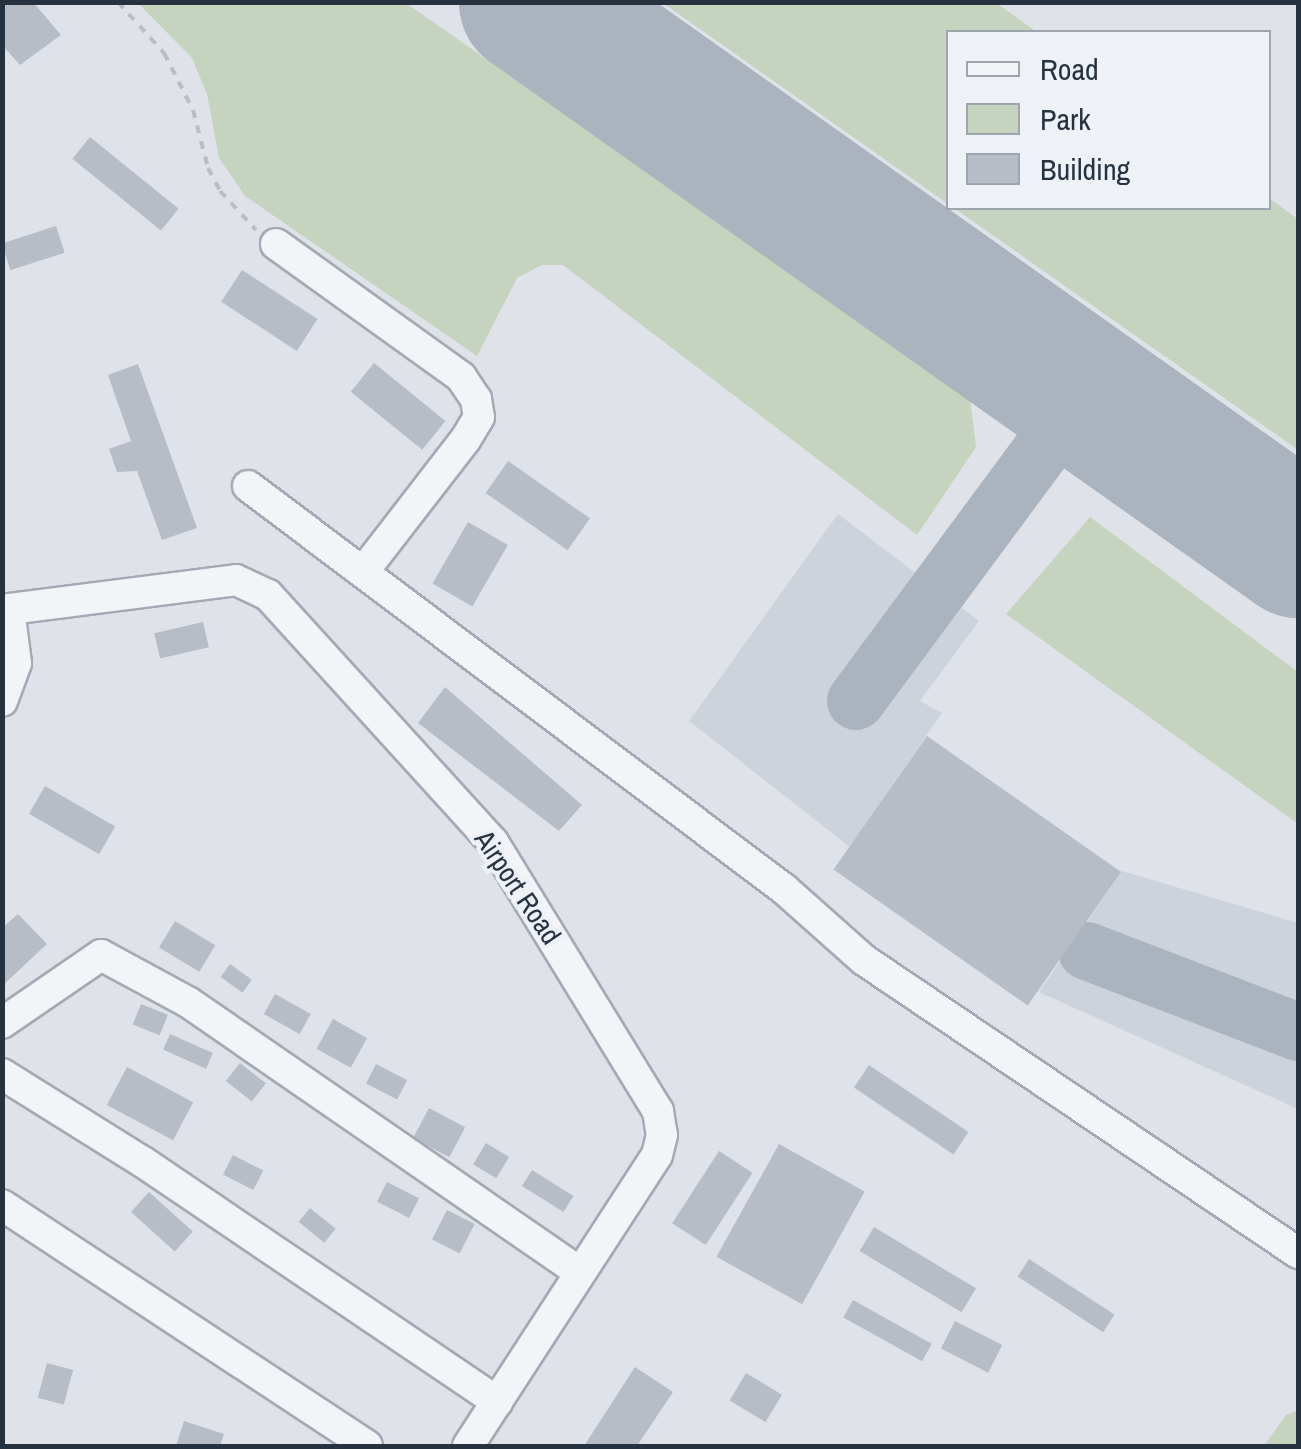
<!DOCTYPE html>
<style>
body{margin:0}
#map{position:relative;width:1301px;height:1449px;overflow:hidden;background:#dfe3e9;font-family:"Archivo Narrow",sans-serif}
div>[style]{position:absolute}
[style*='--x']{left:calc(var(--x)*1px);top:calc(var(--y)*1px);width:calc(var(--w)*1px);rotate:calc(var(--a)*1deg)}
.built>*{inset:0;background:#cdd3db}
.green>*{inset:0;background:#c6d3bf}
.taxiway>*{height:58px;margin:-29px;padding:0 29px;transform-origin:29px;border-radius:29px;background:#abb4be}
.runway>*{height:145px;margin:-72.5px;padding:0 72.5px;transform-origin:72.5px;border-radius:72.5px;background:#abb4be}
.building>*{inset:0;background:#b6bdc6;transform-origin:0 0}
.path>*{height:4px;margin-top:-2px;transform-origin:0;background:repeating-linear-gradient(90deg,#b9bec4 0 8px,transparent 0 16px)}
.roads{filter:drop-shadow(2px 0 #a4aab3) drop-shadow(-2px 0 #a4aab3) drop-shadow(0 2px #a4aab3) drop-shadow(0 -2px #a4aab3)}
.minor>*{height:30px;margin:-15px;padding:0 15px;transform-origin:15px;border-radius:15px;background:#f2f4f7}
span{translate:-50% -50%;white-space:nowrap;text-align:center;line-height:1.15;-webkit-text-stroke:8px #eef2f6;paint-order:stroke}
.street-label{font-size:28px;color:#273241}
.frame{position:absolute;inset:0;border:5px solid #273241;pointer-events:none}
.legend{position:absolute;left:946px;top:30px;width:325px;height:180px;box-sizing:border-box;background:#eef2f6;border:2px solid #9ea5ae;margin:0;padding:12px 18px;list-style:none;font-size:30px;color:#273241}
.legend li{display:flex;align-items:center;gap:20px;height:50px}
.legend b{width:50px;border:2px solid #9ea5ae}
</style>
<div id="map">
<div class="built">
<div style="clip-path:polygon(838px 514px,979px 621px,920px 701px,942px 713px,850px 847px,689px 721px)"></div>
<div style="clip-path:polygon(1122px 871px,1298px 923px,1298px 1109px,1039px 992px)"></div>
</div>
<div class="green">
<div style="clip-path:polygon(138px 3px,406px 3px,970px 398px,976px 447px,917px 535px,563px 265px,542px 265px,517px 278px,477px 356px,245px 196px,219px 158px,207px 94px,192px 58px)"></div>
<div style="clip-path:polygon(663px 3px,996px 3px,1037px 32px,948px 32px,948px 204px)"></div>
<div style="clip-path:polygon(1269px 198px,1298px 219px,1298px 450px,954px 208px,1268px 208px)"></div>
<div style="clip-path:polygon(1090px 517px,1298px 672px,1298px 824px,1006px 614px)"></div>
<div style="clip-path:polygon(1296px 1411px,1298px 1446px,1264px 1446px,1286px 1415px)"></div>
</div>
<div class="taxiway">
<div style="--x:856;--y:701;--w:356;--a:-53.5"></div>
<div style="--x:1068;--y:415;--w:11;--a:-38"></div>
<div style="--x:1077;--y:408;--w:25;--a:-5"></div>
<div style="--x:1087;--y:951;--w:226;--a:21"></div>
</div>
<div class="runway">
<div style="--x:531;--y:2;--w:940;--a:35.3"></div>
</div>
<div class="building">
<div style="clip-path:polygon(2px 2px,33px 2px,61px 35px,20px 65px,2px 45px)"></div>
<div style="left:90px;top:137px;width:114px;height:28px;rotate:39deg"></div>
<div style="left:56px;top:226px;width:28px;height:57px;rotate:72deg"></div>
<div style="left:242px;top:270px;width:90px;height:38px;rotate:33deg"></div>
<div style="left:374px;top:363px;width:92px;height:37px;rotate:39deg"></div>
<div style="clip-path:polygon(138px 364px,197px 528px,162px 540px,137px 471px,117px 472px,109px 449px,131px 441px,108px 375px)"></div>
<div style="left:508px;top:461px;width:100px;height:39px;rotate:35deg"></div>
<div style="left:468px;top:522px;width:46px;height:71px;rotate:30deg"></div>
<div style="left:203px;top:622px;width:26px;height:50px;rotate:77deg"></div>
<div style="clip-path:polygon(445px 687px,582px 805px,559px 831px,418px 723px)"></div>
<div style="left:927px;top:736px;width:237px;height:163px;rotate:35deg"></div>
<div style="left:45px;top:786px;width:81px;height:32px;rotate:30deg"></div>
<div style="clip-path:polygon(18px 914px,47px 944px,2px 986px,2px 928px)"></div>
<div style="left:175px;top:921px;width:47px;height:31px;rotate:31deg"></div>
<div style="left:230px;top:964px;width:27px;height:16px;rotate:36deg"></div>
<div style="left:275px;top:994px;width:41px;height:23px;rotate:29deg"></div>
<div style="left:141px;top:1004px;width:29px;height:22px;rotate:22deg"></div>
<div style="left:333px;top:1019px;width:39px;height:34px;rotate:29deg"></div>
<div style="left:170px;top:1034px;width:47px;height:17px;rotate:24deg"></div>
<div style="left:240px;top:1063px;width:33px;height:23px;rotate:38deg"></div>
<div style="left:376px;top:1064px;width:35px;height:22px;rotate:27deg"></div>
<div style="left:869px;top:1065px;width:120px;height:27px;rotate:34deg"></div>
<div style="left:127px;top:1067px;width:75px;height:43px;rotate:28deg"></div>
<div style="left:429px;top:1108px;width:41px;height:34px;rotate:28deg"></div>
<div style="left:486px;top:1143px;width:27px;height:25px;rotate:31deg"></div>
<div style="left:779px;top:1144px;width:98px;height:129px;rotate:29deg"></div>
<div style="left:719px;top:1151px;width:40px;height:86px;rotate:33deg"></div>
<div style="left:233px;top:1155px;width:34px;height:22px;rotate:27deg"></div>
<div style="left:532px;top:1170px;width:49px;height:19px;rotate:32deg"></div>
<div style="left:387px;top:1182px;width:36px;height:22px;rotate:27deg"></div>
<div style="left:149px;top:1192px;width:59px;height:27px;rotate:42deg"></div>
<div style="left:310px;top:1208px;width:33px;height:18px;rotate:39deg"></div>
<div style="left:447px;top:1210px;width:31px;height:33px;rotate:27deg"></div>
<div style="left:874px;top:1227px;width:119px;height:28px;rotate:31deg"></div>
<div style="left:1029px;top:1259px;width:102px;height:21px;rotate:33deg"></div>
<div style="left:853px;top:1300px;width:90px;height:20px;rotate:29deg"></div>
<div style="left:955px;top:1321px;width:53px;height:31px;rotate:27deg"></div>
<div style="left:47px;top:1363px;width:27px;height:36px;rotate:15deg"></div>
<div style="clip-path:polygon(635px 1367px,673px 1392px,637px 1446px,584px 1446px)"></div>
<div style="left:746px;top:1373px;width:42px;height:32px;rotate:31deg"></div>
<div style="clip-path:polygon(184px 1421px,224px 1434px,220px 1446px,176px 1446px)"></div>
</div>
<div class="path">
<div style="--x:118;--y:2;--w:69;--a:48"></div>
<div style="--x:164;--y:53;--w:64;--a:63"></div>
<div style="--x:193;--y:110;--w:60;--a:75.5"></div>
<div style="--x:208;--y:168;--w:26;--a:62"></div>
<div style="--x:220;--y:191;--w:53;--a:47.3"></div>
</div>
<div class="roads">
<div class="minor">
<div style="--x:276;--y:244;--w:228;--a:35.7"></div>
<div style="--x:461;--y:377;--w:27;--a:56"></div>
<div style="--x:476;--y:399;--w:18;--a:81"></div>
<div style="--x:479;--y:417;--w:27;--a:121"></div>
<div style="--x:465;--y:440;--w:167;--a:127.7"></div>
<div style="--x:248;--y:486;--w:671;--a:36.94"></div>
<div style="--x:784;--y:889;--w:107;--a:41.6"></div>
<div style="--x:864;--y:960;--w:524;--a:34.02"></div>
<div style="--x:2;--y:610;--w:236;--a:-7.3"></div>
<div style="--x:236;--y:580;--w:35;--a:25"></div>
<div style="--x:268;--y:595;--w:334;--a:47.7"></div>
<div style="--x:493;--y:842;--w:316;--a:58.5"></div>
<div style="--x:658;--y:1111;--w:24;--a:81"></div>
<div style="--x:662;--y:1135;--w:21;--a:104"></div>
<div style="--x:657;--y:1155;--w:347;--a:123"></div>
<div style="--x:2;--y:701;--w:40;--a:-69.8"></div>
<div style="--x:16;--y:663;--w:54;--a:-97.4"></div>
<div style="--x:2;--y:1023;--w:120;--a:-34.5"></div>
<div style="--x:101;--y:955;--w:99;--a:28.4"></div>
<div style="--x:188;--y:1002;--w:475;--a:34.6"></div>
<div style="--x:2;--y:1074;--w:166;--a:32"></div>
<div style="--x:143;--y:1162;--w:428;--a:34.1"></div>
<div style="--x:2;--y:1205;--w:437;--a:33.4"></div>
</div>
</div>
<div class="street-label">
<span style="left:518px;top:887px;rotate:56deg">Airport Road</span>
</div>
<div class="frame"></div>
<ul class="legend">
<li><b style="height:12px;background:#f2f4f7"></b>Road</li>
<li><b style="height:28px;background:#c6d3bf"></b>Park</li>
<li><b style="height:28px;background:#b6bdc6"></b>Building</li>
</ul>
</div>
